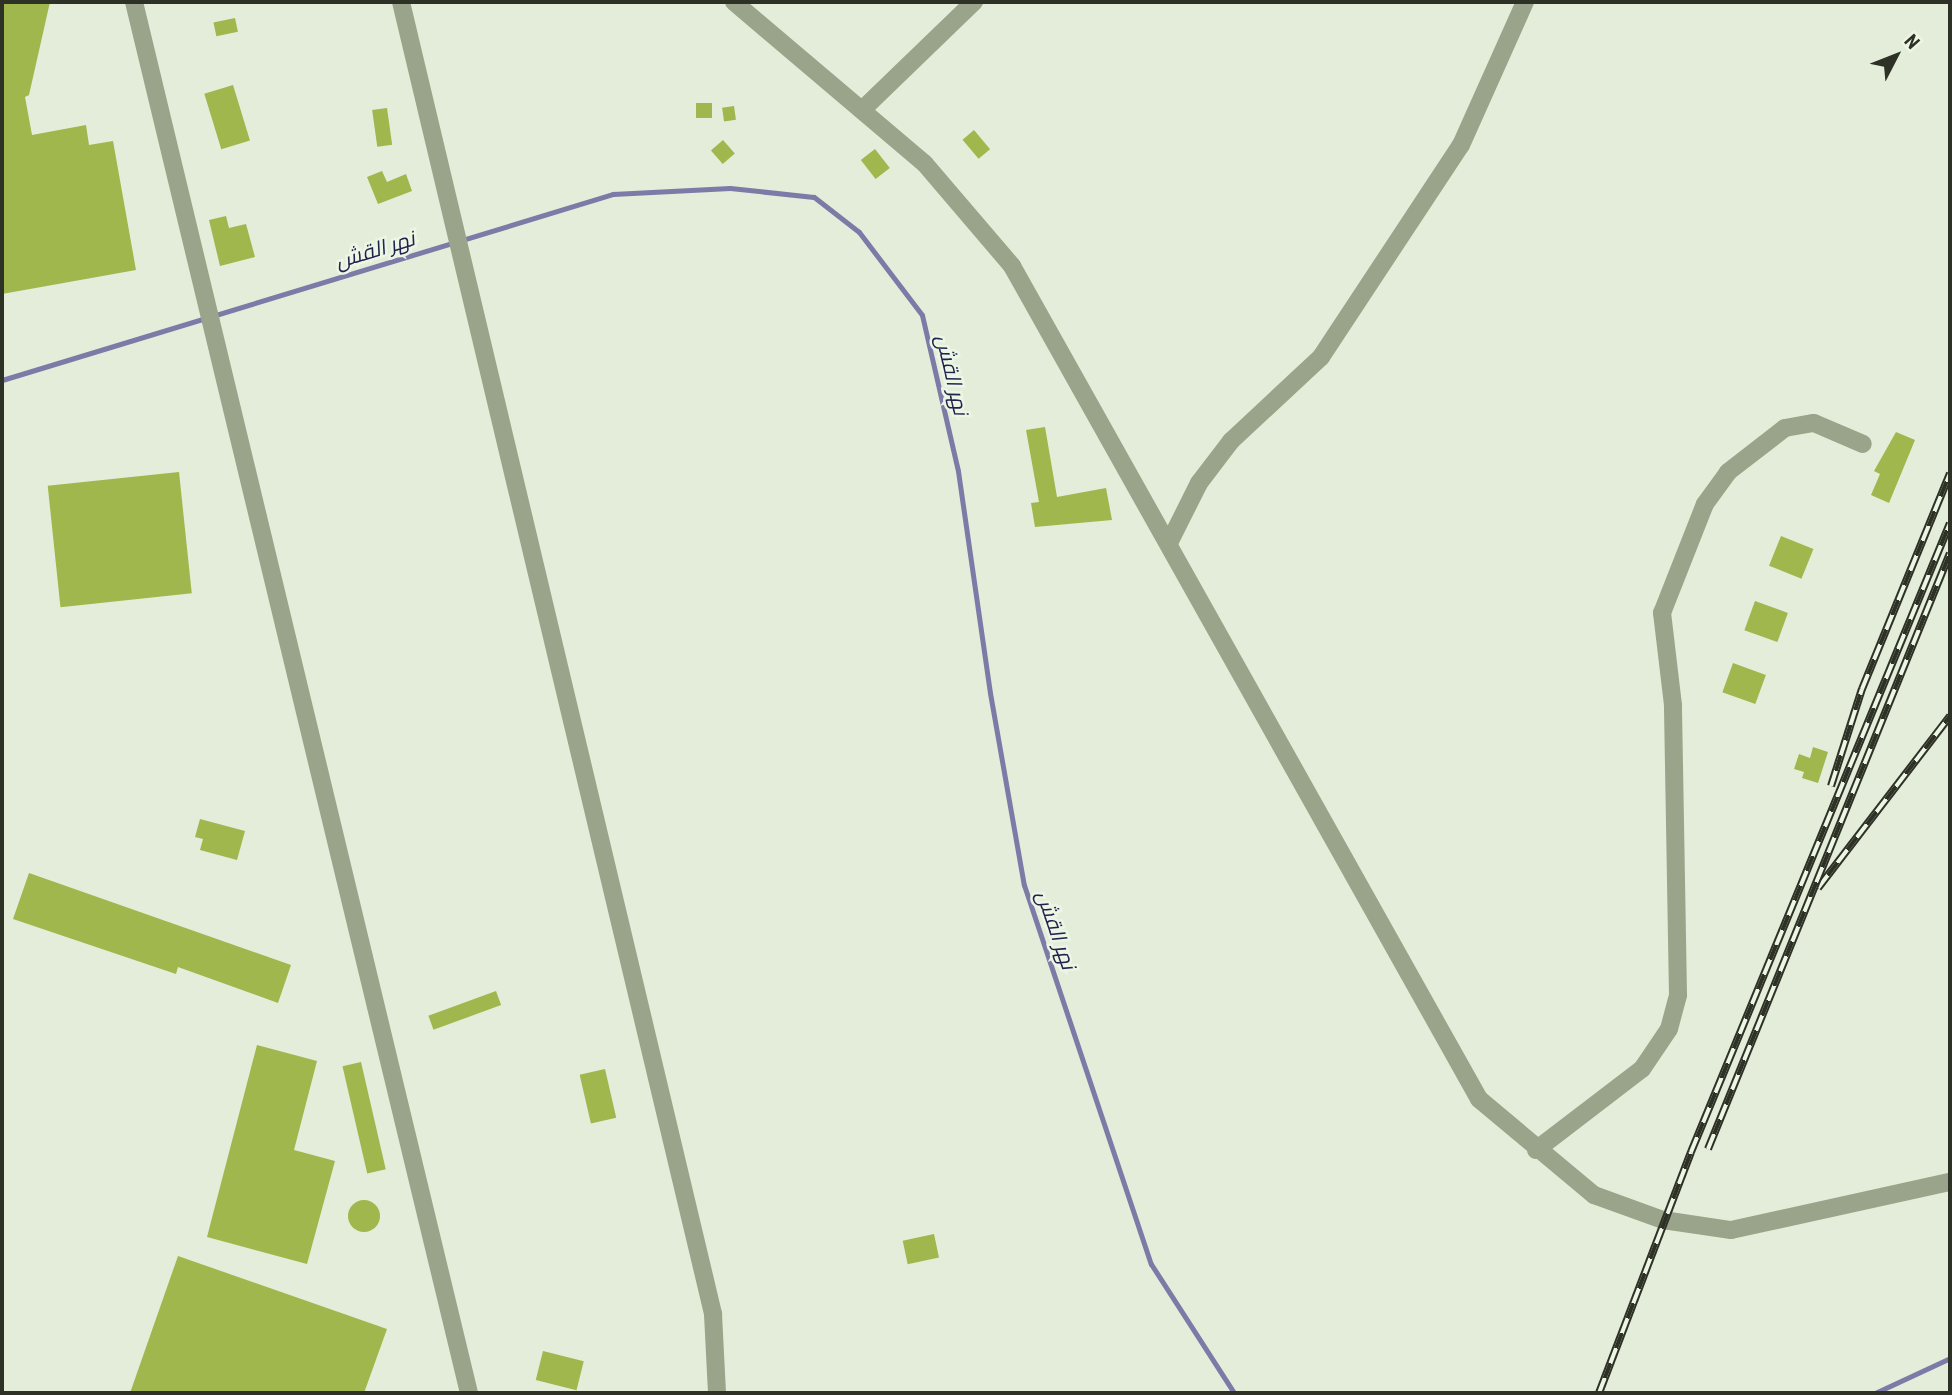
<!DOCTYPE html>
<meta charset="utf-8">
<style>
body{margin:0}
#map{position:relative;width:1952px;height:1395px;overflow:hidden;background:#e3edd9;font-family:"Roboto Condensed",Cairo,sans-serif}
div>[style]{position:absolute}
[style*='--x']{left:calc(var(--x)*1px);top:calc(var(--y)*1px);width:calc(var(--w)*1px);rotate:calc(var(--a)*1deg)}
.stream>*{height:5px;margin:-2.5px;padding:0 2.5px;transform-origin:2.5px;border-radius:2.5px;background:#7c7ba7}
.building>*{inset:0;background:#9fb74c;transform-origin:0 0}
.round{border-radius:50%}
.minor>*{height:18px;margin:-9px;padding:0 9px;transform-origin:9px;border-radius:9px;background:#99a48a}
.rail>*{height:8px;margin-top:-4px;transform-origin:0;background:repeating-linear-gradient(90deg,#ecf6e4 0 16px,#2e3126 0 32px);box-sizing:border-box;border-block:2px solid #2e3126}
span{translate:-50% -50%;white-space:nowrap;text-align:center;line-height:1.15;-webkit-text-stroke:5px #ecf6e4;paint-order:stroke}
.water-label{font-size:21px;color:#23214d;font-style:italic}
.frame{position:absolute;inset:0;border:4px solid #2e3126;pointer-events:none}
.north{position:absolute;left:1861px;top:21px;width:70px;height:70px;-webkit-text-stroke:5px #ecf6e4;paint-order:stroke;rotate:48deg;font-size:19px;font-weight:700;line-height:28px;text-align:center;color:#2e3126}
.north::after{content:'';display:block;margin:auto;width:24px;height:32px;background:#2e3126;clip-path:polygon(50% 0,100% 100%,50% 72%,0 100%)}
</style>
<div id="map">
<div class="stream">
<div style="--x:2;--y:380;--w:639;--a:-16.93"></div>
<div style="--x:613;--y:194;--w:117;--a:-2.9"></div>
<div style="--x:730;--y:188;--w:84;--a:6.1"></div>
<div style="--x:814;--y:197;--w:57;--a:37.9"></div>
<div style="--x:859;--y:232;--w:104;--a:52.8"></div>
<div style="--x:922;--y:315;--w:160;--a:77"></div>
<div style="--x:958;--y:471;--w:224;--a:81.8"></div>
<div style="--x:990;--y:693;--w:195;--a:80"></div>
<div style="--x:1024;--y:885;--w:400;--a:71.5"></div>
<div style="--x:1151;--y:1264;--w:153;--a:57.2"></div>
<div style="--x:1875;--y:1393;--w:83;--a:-25"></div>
</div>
<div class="building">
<div style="clip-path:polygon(2px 2px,50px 2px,29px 95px,25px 97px,32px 135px,86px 125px,89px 145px,113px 141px,136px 270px,2px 294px)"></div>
<div style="left:235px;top:18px;width:14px;height:22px;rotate:78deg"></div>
<div style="left:233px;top:85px;width:58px;height:30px;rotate:73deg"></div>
<div style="left:696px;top:103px;width:16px;height:15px"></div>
<div style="left:734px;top:106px;width:14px;height:12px;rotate:82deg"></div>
<div style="left:387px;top:108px;width:37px;height:15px;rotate:82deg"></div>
<div style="left:974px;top:130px;width:25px;height:15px;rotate:50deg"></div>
<div style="left:723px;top:140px;width:18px;height:16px;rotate:49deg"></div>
<div style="left:875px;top:149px;width:24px;height:18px;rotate:52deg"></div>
<div style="clip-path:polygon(382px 171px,387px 182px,406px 174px,412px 191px,378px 204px,367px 177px)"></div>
<div style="clip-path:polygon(226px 216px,229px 228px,246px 224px,255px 257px,220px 266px,209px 220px)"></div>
<div style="clip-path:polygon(1045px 427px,1057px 497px,1106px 488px,1112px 520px,1035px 527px,1031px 503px,1039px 502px,1026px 430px)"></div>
<div style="clip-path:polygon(1896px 432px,1915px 440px,1889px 503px,1871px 495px,1880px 474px,1874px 471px)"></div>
<div style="left:179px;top:472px;width:122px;height:132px;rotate:84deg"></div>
<div style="left:1781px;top:536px;width:35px;height:32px;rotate:22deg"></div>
<div style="left:1755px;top:601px;width:35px;height:31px;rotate:20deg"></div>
<div style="left:1733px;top:663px;width:35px;height:31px;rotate:20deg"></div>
<div style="clip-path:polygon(1813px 747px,1828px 752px,1818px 783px,1802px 778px,1804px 772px,1794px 769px,1799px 754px,1810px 758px)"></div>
<div style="clip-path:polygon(200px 819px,245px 831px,237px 860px,200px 850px,203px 839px,195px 837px)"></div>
<div style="clip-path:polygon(29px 873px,291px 965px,278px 1003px,178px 967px,176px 974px,13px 919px)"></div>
<div style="left:496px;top:991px;width:15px;height:72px;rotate:70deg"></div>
<div style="clip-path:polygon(257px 1045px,317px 1061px,294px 1150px,335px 1161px,307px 1264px,207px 1237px)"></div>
<div style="left:361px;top:1062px;width:110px;height:19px;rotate:77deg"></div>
<div style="left:605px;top:1069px;width:50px;height:26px;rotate:77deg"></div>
<div class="round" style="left:348px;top:1200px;width:32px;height:32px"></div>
<div style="left:934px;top:1234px;width:24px;height:32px;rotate:78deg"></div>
<div style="clip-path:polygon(178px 1256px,387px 1329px,364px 1393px,130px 1393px)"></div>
<div style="left:543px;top:1351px;width:42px;height:30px;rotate:14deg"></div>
</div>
<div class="minor">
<div style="--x:134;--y:2;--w:1431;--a:76.46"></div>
<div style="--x:401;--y:2;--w:1349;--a:76.62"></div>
<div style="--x:713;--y:1314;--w:79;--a:87.1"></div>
<div style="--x:734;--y:2;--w:250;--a:40.3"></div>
<div style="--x:925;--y:164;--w:134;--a:49.5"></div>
<div style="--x:1012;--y:266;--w:955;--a:60.72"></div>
<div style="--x:1479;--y:1099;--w:150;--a:39.9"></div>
<div style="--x:1594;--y:1195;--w:73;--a:19.9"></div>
<div style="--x:1663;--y:1220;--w:69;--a:8.4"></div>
<div style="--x:1731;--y:1230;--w:224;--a:-12.4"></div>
<div style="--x:862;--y:110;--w:156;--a:-44"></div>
<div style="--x:1170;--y:541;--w:65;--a:-63.4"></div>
<div style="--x:1199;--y:483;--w:53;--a:-52.7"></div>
<div style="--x:1231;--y:441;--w:123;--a:-43"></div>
<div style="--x:1321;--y:357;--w:254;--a:-56.6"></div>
<div style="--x:1461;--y:145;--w:157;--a:-65.9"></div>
<div style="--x:1536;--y:1150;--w:133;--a:-37.4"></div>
<div style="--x:1642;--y:1069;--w:48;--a:-56"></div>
<div style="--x:1669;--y:1029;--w:35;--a:-75"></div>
<div style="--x:1678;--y:995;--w:290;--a:-91"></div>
<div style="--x:1673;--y:705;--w:93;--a:-96.8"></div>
<div style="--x:1662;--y:613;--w:117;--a:-68.5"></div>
<div style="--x:1705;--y:504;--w:39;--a:-54"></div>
<div style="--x:1728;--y:472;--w:72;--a:-37.7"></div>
<div style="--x:1785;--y:428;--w:29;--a:-10"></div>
<div style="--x:1814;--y:423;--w:53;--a:23.2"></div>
</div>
<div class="rail">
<div style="--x:1831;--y:786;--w:102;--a:-72.3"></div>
<div style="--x:1862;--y:689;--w:233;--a:-67.8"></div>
<div style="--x:1818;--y:888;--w:217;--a:-52.5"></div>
<div style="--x:1708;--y:1149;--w:643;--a:-67.9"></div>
<div style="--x:1599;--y:1393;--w:258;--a:-69.1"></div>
<div style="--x:1691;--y:1152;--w:680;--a:-67.62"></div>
</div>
<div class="water-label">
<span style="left:375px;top:250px;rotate:-17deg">نهر القش</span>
<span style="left:952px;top:375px;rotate:77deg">نهر القش</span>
<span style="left:1056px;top:930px;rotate:71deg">نهر القش</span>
</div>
<div class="frame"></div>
<div class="north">N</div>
</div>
